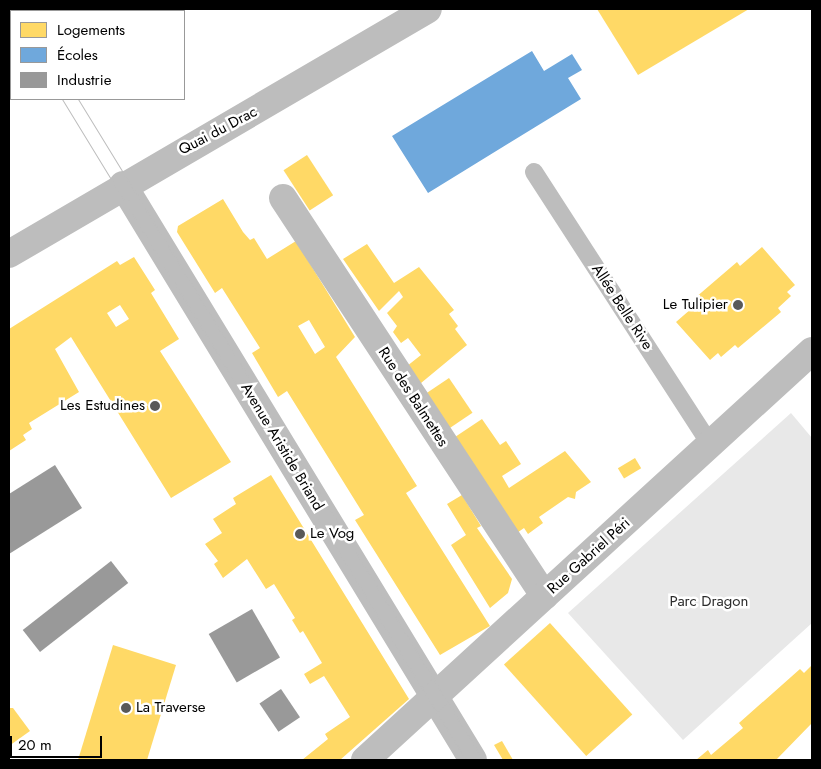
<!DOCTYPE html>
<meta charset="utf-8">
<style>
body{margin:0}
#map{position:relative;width:821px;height:769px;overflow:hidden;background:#fff;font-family:Jost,sans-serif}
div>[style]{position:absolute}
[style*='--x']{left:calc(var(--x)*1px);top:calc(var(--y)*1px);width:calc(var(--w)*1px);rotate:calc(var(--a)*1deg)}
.green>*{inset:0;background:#e8e8e8}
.water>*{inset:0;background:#bababa}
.pier>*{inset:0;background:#fff}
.homes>*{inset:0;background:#ffd966;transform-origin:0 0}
.schools>*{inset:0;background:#6fa8dc}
.industry>*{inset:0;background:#999;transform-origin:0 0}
.lane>*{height:18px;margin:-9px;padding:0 9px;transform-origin:9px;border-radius:9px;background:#bdbdbd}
.street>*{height:28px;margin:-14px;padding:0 14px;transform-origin:14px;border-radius:14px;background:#bdbdbd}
.tram>*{height:1px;margin:-0.5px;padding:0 0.5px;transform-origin:0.5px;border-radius:0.5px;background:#bdbdbd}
.dots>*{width:14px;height:14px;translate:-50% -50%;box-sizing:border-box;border:2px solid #fff;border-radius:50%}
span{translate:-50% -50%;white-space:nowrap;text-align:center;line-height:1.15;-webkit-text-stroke:5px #fff;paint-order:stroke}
.street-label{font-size:15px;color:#000}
.poi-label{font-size:15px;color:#000}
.right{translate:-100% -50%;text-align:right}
.left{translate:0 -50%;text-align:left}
.park-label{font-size:15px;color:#2c2c2c}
.frame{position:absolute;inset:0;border:10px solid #000;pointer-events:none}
.legend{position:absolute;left:10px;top:10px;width:175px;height:90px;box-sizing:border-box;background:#fff;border:1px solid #999;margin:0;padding:6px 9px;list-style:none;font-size:15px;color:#000}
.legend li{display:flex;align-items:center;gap:10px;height:25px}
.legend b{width:25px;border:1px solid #999}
.scale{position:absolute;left:10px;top:736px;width:92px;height:22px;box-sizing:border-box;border:2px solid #000;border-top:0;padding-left:6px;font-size:15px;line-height:18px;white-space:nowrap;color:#000;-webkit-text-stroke:4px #fff;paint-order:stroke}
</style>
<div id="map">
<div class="green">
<div style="clip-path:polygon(791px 413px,812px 438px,812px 623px,683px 740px,568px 613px)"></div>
</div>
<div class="water">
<div style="clip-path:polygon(9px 9px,126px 9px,11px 11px,9px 99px)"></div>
</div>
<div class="pier">
<div style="clip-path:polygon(9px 9px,56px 11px,11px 11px,11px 67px)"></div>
</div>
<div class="homes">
<div style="clip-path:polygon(597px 9px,749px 9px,638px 75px)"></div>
<div style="left:307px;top:155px;width:48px;height:28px;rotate:57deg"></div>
<div style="clip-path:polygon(evenodd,223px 199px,243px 232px,250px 240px,254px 238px,267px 259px,296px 241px,355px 337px,336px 357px,417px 486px,406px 493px,490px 626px,440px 655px,355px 520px,364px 515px,287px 391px,278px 397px,252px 353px,260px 348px,222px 288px,215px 293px,177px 232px,178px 226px,223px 199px,309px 320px,325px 347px,315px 354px,298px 326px,309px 320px)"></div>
<div style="clip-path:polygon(367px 244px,394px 283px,419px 267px,454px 310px,449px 314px,458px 326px,455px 329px,467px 345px,415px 388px,402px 370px,421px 355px,408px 338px,401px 343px,393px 332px,397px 326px,387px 313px,403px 297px,399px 291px,379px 311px,343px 259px)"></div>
<div style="clip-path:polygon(762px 247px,795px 285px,787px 292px,791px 296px,778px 308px,781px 312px,738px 348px,735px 345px,721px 357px,718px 353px,710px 360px,676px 322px,699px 302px,695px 298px,737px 262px,740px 266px)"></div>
<div style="clip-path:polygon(evenodd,134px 257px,155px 290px,151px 293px,179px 339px,160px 351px,231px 462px,171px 498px,71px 337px,55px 349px,79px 392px,29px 423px,32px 429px,23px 435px,26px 440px,9px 451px,9px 329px,117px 261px,120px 265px,134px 257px,120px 305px,129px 319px,116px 327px,107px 313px,120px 305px)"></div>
<div style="left:449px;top:378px;width:42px;height:34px;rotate:56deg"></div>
<div style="clip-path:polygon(482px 419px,500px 445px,506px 441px,521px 464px,502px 476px,509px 488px,565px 451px,591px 482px,576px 492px,575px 499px,568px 497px,539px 517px,543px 523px,528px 534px,524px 528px,514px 535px,455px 437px)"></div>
<div style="left:635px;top:458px;width:12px;height:20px;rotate:59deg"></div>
<div style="clip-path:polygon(271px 475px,409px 699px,340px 760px,302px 760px,328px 739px,325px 734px,350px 717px,324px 676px,310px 684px,304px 674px,322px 663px,303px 631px,300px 633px,292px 620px,295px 618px,274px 584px,266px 589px,247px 559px,223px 578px,214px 564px,218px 561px,205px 544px,222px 533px,213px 519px,236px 504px,233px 498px)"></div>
<div style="clip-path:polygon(462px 495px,481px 526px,477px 528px,512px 579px,508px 593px,490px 608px,451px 545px,466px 535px,447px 504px)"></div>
<div style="left:550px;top:623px;width:123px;height:62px;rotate:48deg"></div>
<div style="clip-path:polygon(113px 645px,176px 665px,147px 760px,78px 760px)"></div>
<div style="clip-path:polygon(812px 665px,812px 723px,776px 760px,696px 760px,708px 750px,711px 755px,743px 728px,739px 723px,800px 669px,804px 673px)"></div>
<div style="clip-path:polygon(9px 708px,13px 708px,30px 731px,9px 746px)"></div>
<div style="clip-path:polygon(502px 741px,513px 760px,503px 760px,494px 745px)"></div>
</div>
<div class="schools">
<div style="clip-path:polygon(532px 51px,544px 71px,572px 54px,582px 70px,568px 78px,581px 99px,428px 193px,392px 136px)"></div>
</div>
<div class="industry">
<div style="clip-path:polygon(55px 465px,82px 508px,9px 554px,9px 494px)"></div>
<div style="left:111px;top:561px;width:28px;height:112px;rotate:52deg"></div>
<div style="left:252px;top:609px;width:56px;height:50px;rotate:60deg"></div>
<div style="left:281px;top:689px;width:34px;height:26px;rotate:56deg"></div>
</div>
<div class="lane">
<div style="--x:534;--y:172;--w:323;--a:57.1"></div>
</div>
<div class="street">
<div style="--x:123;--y:185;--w:673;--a:58.67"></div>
<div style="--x:283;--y:198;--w:476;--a:56.7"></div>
<div style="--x:9;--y:254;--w:485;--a:-30.3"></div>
<div style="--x:365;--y:760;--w:606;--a:-42.46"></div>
</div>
<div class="tram">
<div style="--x:24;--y:9;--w:2;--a:63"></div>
<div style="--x:9;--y:11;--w:4;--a:63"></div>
<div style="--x:62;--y:99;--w:775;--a:58.57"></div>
<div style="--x:78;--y:99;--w:775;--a:58.5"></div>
</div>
<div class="dots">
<div style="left:738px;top:305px;background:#595959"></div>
<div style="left:155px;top:406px;background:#595959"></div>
<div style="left:300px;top:534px;background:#595959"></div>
<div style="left:126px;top:708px;background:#595959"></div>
</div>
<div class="street-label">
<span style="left:218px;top:131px;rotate:-28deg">Quai du Drac</span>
<span style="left:622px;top:307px;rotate:57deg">Allée Belle Rive</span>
<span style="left:413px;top:397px;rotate:57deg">Rue des Balmettes</span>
<span style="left:282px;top:447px;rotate:59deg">Avenue Aristide Briand</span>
<span style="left:589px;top:556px;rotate:-42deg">Rue Gabriel Péri</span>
</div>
<div class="poi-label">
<span class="right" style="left:728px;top:305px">Le Tulipier</span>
<span class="right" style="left:145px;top:406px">Les Estudines</span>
<span class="left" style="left:310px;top:534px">Le Vog</span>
<span class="left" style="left:136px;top:708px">La Traverse</span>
</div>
<div class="park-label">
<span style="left:709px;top:602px">Parc Dragon</span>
</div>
<div class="frame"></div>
<ul class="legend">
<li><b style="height:14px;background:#ffd966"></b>Logements</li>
<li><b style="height:14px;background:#6fa8dc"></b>Écoles</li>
<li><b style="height:14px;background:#999"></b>Industrie</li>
</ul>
<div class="scale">20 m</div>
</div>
